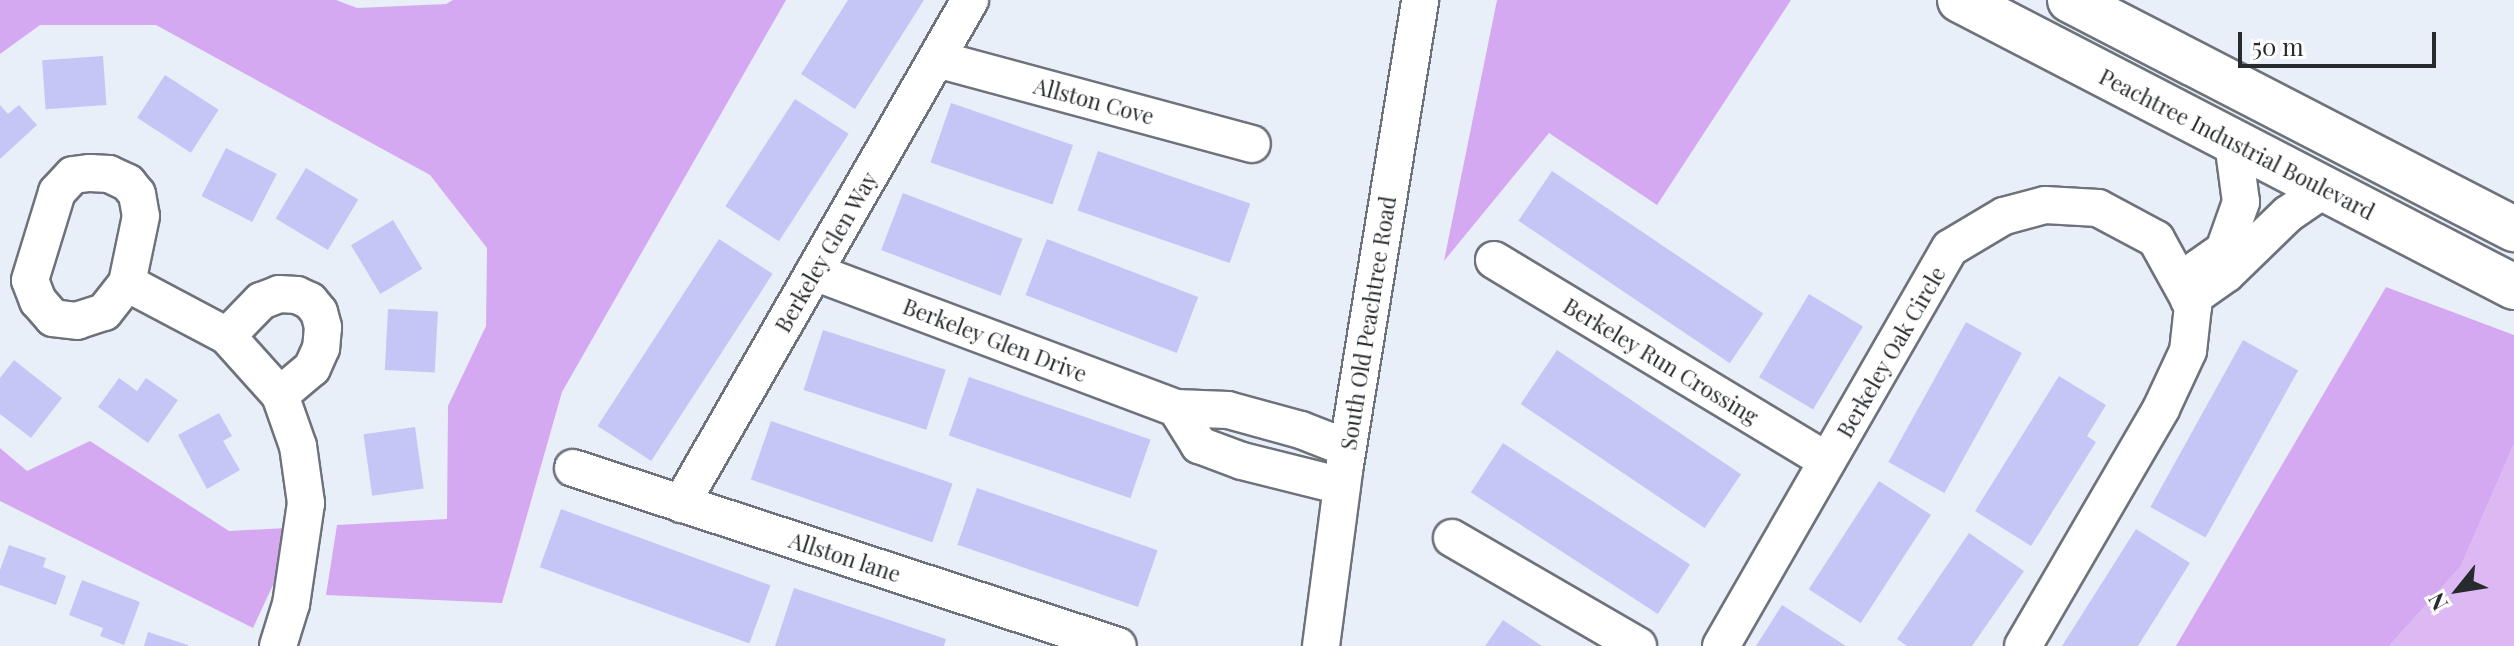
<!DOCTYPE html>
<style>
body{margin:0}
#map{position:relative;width:2514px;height:646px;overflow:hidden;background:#e9eff8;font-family:"Playfair Display",serif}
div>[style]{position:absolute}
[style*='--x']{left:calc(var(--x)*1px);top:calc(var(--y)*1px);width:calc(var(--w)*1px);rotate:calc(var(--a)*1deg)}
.green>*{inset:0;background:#ddb9f4}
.forest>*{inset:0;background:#d5a9f1}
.building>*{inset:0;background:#c6c6f6;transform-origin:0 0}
.roads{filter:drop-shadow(2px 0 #6e737b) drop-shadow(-2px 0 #6e737b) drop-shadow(0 2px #6e737b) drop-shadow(0 -2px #6e737b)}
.minor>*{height:36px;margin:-18px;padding:0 18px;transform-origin:18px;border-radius:18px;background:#fff}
.highway>*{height:44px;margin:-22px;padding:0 22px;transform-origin:22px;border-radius:22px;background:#fff}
span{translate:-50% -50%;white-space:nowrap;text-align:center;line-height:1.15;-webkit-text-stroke:7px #fff;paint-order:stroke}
.street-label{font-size:22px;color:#282b2e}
.north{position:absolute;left:2418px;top:550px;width:80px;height:80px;-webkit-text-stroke:6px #fff;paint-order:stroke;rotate:240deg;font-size:22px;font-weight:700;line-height:32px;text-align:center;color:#282b2e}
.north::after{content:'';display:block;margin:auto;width:28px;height:36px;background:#282b2e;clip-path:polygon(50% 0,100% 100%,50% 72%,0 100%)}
.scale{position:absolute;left:2238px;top:32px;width:198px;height:36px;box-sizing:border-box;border:4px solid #282b2e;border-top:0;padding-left:10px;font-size:24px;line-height:28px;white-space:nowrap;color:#282b2e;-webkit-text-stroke:6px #fff;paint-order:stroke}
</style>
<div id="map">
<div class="green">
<div style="clip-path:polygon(2514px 444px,2514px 646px,2389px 646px,2461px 566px)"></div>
</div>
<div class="forest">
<div style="clip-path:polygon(0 0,336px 0,357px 8px,446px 4px,453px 0,786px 0,562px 392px,502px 603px,326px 595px,337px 525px,447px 519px,448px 406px,486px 326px,487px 248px,430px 175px,156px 25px,40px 25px,0 54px)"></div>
<div style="clip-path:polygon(1497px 0,1791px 0,1657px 205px,1549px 133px,1444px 261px)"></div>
<div style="clip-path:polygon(2386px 287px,2514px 335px,2514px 444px,2461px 566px,2389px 646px,2176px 646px)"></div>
<div style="clip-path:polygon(90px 441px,229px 531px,286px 528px,279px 572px,253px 628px,0 501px,0 448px,27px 471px)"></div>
</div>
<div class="building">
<div style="clip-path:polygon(848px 0,924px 0,855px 109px,801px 74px)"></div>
<div style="left:103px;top:56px;width:49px;height:61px;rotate:86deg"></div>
<div style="left:165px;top:75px;width:64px;height:51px;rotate:33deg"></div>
<div style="left:795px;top:99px;width:64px;height:128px;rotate:33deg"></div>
<div style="left:951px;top:103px;width:129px;height:63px;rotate:19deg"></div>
<div style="clip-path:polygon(0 105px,8px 114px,19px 105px,37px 125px,0 159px)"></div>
<div style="left:226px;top:148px;width:57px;height:54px;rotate:27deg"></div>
<div style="left:1098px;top:151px;width:161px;height:63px;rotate:19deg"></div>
<div style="left:306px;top:168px;width:61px;height:59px;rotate:31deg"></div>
<div style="left:1552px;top:171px;width:255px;height:60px;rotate:34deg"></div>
<div style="left:903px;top:193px;width:128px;height:61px;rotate:21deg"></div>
<div style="left:393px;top:220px;width:57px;height:49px;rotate:59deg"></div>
<div style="left:719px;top:239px;width:64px;height:223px;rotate:33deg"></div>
<div style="left:1047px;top:239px;width:162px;height:60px;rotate:21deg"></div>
<div style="left:1809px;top:294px;width:63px;height:97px;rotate:31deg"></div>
<div style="left:388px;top:309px;width:50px;height:61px;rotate:3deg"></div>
<div style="left:1966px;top:322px;width:64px;height:160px;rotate:29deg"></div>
<div style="left:823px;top:330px;width:129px;height:63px;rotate:18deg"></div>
<div style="left:2243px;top:340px;width:63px;height:191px;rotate:29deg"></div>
<div style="left:1557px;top:350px;width:222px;height:65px;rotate:34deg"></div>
<div style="clip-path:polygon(14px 360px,62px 398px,31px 438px,0 414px,0 378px)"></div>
<div style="clip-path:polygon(2059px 376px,2106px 405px,2087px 436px,2096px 442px,2031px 546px,1975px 511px)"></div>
<div style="left:969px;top:377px;width:192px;height:62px;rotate:19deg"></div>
<div style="clip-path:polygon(119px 378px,137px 391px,146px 378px,178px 400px,148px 443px,98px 407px)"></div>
<div style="clip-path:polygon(219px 413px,232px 436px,223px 441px,240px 470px,207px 489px,178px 435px)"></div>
<div style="left:771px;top:421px;width:192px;height:62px;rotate:19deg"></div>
<div style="left:415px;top:427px;width:62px;height:52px;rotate:82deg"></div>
<div style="left:1503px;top:443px;width:223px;height:59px;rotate:33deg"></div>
<div style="left:1879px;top:481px;width:62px;height:129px;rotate:33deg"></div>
<div style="left:977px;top:488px;width:191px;height:60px;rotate:19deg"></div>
<div style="left:561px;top:509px;width:223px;height:62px;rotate:20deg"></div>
<div style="clip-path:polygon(2136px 529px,2190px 563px,2138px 646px,2062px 646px)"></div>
<div style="clip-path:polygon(1969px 533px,2024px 571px,1972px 646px,1907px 646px,1897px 639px)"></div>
<div style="clip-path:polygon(9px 545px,46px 558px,43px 567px,66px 576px,56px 605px,0 585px,0 570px)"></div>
<div style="clip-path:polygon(82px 580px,140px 602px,124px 645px,100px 636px,103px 628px,69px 615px)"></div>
<div style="clip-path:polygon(794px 588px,946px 639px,944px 646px,775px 646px)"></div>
<div style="clip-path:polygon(1782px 605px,1846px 646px,1756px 646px)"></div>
<div style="clip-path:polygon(1503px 620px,1542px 646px,1485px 646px)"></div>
<div style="clip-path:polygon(148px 632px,188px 645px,188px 646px,144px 646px)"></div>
</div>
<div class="roads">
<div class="minor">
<div style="--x:937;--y:59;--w:326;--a:15.1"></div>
<div style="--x:90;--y:173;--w:19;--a:3"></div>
<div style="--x:109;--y:174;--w:21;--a:25"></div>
<div style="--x:128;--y:183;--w:14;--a:51"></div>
<div style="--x:137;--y:194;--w:22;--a:80"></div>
<div style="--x:141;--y:216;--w:68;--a:101.8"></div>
<div style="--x:127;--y:283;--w:37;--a:128"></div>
<div style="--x:104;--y:312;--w:28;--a:162"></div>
<div style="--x:77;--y:321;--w:24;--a:-173"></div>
<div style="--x:53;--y:318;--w:23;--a:-131"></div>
<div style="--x:38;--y:301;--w:22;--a:-111"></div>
<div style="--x:30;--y:280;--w:92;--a:-72.9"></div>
<div style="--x:57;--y:192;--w:23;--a:-47"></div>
<div style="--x:73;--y:175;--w:17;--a:-7"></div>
<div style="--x:1494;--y:260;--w:389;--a:31.1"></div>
<div style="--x:2197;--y:269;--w:33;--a:-35"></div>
<div style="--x:2224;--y:250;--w:51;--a:-70.5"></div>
<div style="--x:2241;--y:202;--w:61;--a:-97.6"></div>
<div style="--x:814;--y:272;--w:387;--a:20.6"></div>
<div style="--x:1176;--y:408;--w:52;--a:2.2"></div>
<div style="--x:1228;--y:410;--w:76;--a:15.3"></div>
<div style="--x:1301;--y:430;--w:49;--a:21.4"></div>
<div style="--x:127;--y:283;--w:113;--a:27.9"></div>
<div style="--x:227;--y:336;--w:79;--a:48.1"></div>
<div style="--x:280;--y:395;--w:54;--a:70.6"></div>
<div style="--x:298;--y:446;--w:58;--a:82"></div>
<div style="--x:306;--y:503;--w:102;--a:98.4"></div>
<div style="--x:291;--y:604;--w:44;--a:107.2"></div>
<div style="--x:2189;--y:300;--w:45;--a:-35.1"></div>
<div style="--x:2226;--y:274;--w:86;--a:-44.1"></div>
<div style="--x:2288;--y:214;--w:42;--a:-34.4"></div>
<div style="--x:227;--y:336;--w:49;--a:-45.8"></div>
<div style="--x:261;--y:301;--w:19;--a:-21"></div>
<div style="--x:279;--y:294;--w:18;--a:3"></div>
<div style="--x:297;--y:295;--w:14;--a:25"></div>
<div style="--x:310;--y:301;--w:14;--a:51"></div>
<div style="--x:319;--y:312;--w:16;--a:75"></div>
<div style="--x:323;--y:327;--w:21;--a:95"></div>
<div style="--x:321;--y:348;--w:22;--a:114"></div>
<div style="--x:312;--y:368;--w:42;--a:139.8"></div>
<div style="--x:1176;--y:408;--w:44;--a:58.1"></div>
<div style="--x:1199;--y:445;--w:46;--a:20.4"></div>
<div style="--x:1242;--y:461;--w:103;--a:14"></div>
<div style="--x:573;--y:468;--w:573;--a:18.09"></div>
<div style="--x:681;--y:504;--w:581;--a:-60.17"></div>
<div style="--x:1452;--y:538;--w:215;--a:30.1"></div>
<div style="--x:1321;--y:646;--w:177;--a:-82.5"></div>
<div style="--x:1344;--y:471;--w:477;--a:-80.8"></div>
<div style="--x:1721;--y:646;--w:459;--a:-60.1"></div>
<div style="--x:1950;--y:248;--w:63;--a:-30.7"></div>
<div style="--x:2004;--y:216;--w:42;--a:-15"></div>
<div style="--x:2045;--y:205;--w:53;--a:3.2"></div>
<div style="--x:2098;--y:208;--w:66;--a:28.1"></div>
<div style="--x:2156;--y:239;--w:77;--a:61.1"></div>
<div style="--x:2193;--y:306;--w:45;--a:96.3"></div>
<div style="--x:2188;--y:351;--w:64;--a:115"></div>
<div style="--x:2161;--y:409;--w:274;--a:120.2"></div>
</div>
<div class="highway">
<div style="--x:1960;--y:0;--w:624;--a:27.39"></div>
<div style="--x:2070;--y:0;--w:500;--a:27.3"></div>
</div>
</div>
<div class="street-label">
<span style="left:1094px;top:101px;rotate:15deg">Allston Cove</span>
<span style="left:2237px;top:144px;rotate:27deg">Peachtree Industrial Boulevard</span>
<span style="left:826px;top:252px;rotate:-60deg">Berkeley Glen Way</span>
<span style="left:1368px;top:323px;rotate:-81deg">South Old Peachtree Road</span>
<span style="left:995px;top:340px;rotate:21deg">Berkeley Glen Drive</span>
<span style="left:1891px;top:352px;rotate:-60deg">Berkeley Oak Circle</span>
<span style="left:1661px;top:361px;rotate:31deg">Berkeley Run Crossing</span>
<span style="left:845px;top:557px;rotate:18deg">Allston lane</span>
</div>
<div class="north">N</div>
<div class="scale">50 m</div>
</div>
